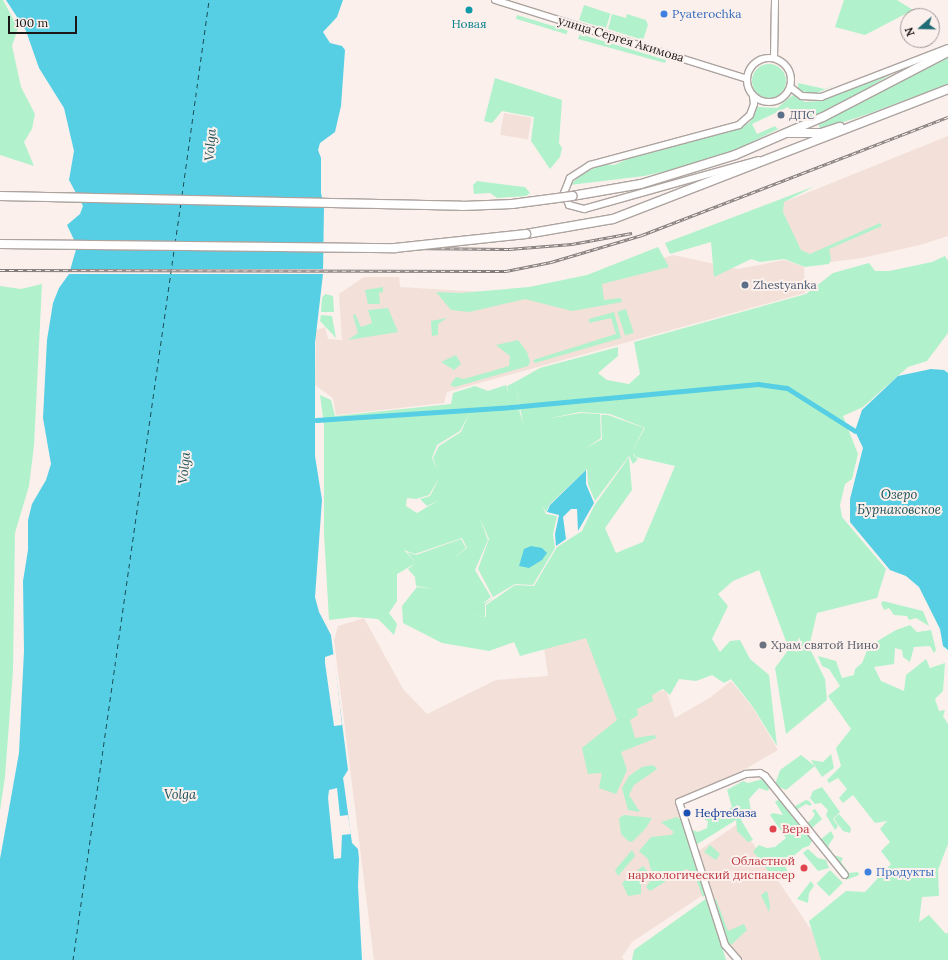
<!DOCTYPE html>
<meta charset="utf-8">
<style>
body{margin:0}
#map{position:relative;width:948px;height:960px;overflow:hidden;background:#fbf0ec;font-family:Lora,serif}
div>[style]{position:absolute}
[style*='--x']{left:calc(var(--x)*1px);top:calc(var(--y)*1px);width:calc(var(--w)*1px);rotate:calc(var(--a)*1deg)}
.built>*{inset:0;background:#f2e0d9;transform-origin:0 0}
.green>*{inset:0;background:#b1f2cc;transform-origin:0 0}
.round{border-radius:50%}
.water>*{inset:0;background:#56cfe4}
.pier>*{inset:0;background:#fbf0ec;transform-origin:0 0}
.canal>*{height:5px;margin:-2.5px;padding:0 2.5px;transform-origin:2.5px;border-radius:2.5px;background:#56cfe4}
.ferry>*{height:1px;margin-top:-0.5px;transform-origin:0;background:repeating-linear-gradient(90deg,#1a4e57 0 5px,transparent 0 9px)}
.roads{filter:drop-shadow(1px 0 #ada4a0) drop-shadow(-1px 0 #ada4a0) drop-shadow(0 1px #ada4a0) drop-shadow(0 -1px #ada4a0)}
.minor>*{height:6px;margin:-3px;padding:0 3px;transform-origin:3px;border-radius:3px;background:#fff}
.minor>.ring{margin:-3px;padding:0;box-sizing:content-box;background:none;border:6px solid #fff;border-radius:50%}
.major>*{height:8px;margin:-4px;padding:0 4px;transform-origin:4px;border-radius:4px;background:#fff}
.rail>*{height:3px;margin-top:-1.5px;transform-origin:0;background:repeating-linear-gradient(90deg,#fbf0ec 0 4.5px,#837c7a 0 9px);box-sizing:border-box;border-block:1px solid #837c7a}
.bridges{filter:drop-shadow(1px 0 #ada4a0) drop-shadow(-1px 0 #ada4a0) drop-shadow(0 1px #ada4a0) drop-shadow(0 -1px #ada4a0)}
.major-bridge>*{height:8px;margin:-4px;padding:0 4px;transform-origin:4px;border-radius:4px;background:#fff}
.dots>*{width:11px;height:11px;translate:-50% -50%;box-sizing:border-box;border:2px solid #fbf0ec;border-radius:50%}
span{translate:-50% -50%;white-space:nowrap;text-align:center;line-height:1.15;-webkit-text-stroke:4px #fbf0ec;paint-order:stroke}
.shop-label{font-size:12px;color:#366cbe}
.left{translate:0 -50%;text-align:left}
.culture-label{font-size:12px;color:#0d838f}
.street-label{font-size:12px;color:#1c1817}
.service-label{font-size:12px;color:#4e5e75}
.worship-label{font-size:12px;color:#5b616d}
.transit-label{font-size:12px;color:#164399}
.health-label{font-size:12px;color:#be3a42}
.right{translate:-100% -50%;text-align:right}
.water-label{font-size:13px;color:#1a4e57;font-style:italic}
.north{position:absolute;left:900px;top:8px;width:40px;height:40px;box-sizing:border-box;background:#fbf0ec;border:1px solid #a29a97;border-radius:50%;rotate:250deg;font-size:11px;font-weight:700;line-height:16px;text-align:center;color:#1c1817}
.north::after{content:'';display:block;margin:auto;width:14px;height:18px;background:#216b75;clip-path:polygon(50% 0,100% 100%,50% 72%,0 100%)}
.scale{position:absolute;left:8px;top:16px;width:69px;height:18px;box-sizing:border-box;border:2px solid #1c1817;border-top:0;padding-left:5px;font-size:12px;line-height:14px;white-space:nowrap;color:#1c1817;-webkit-text-stroke:3px #fbf0ec;paint-order:stroke}
</style>
<div id="map">
<div class="built">
<div style="left:504px;top:113px;width:28px;height:22px;rotate:10deg"></div>
<div style="clip-path:polygon(948px 136px,948px 236px,920px 245px,862px 258px,807px 265px,778px 215px,785px 198px,787px 201px)"></div>
<div style="clip-path:polygon(673px 255px,738px 269px,784px 260px,804px 267px,805px 293px,447px 392px,444px 403px,336px 415px,333px 398px,315px 385px,316px 330px,325px 327px,328px 339px,342px 340px,339px 294px,364px 277px,399px 277px,400px 287px,546px 296px)"></div>
<div style="clip-path:polygon(364px 618px,403px 689px,427px 714px,496px 680px,548px 676px,544px 647px,587px 635px,650px 694px,666px 690px,675px 718px,711px 697px,731px 681px,753px 708px,778px 750px,728px 779px,703px 791px,678px 798px,697px 852px,739px 823px,816px 937px,821px 960px,743px 960px,729px 951px,709px 891px,632px 942px,622px 957px,624px 960px,374px 960px,334px 640px,338px 626px)"></div>
</div>
<div class="green">
<div style="clip-path:polygon(0 0,3px 0,18px 28px,12px 46px,21px 87px,35px 114px,32px 129px,24px 142px,34px 166px,0 155px)"></div>
<div style="clip-path:polygon(844px 0,897px 0,913px 10px,865px 35px,835px 27px)"></div>
<div style="left:584px;top:5px;width:28px;height:16px;rotate:18deg"></div>
<div style="clip-path:polygon(612px 14px,626px 18px,627px 14px,646px 20px,648px 25px,643px 40px,608px 29px)"></div>
<div style="left:517px;top:15px;width:53px;height:4px;rotate:17deg"></div>
<div style="clip-path:polygon(580px 34px,666px 60px,665px 63px,578px 39px)"></div>
<div style="clip-path:polygon(948px 57px,948px 84px,868px 114px,822px 129px,819px 127px,819px 123px)"></div>
<div class="round" style="left:752px;top:64px;width:34px;height:34px"></div>
<div style="clip-path:polygon(900px 69px,829px 111px,796px 124px,788px 107px,752px 124px,757px 134px,775px 126px,778px 129px,736px 150px,681px 168px,644px 176px,570px 185px,583px 173px,604px 164px,614px 165px,628px 159px,741px 128px,750px 122px,757px 107px,777px 108px,793px 95px,805px 102px,820px 101px)"></div>
<div style="clip-path:polygon(495px 78px,562px 100px,559px 143px,562px 148px,560px 157px,550px 169px,531px 141px,534px 117px,502px 111px,492px 123px,484px 121px)"></div>
<div style="clip-path:polygon(798px 83px,825px 89px,836px 85px,814px 94px,802px 91px,798px 89px)"></div>
<div style="clip-path:polygon(477px 181px,525px 187px,530px 193px,526px 196px,497px 198px,490px 193px,474px 194px,473px 185px)"></div>
<div style="clip-path:polygon(815px 186px,784px 202px,783px 212px,801px 250px,810px 254px,880px 223px,882px 226px,829px 249px,831px 259px,829px 264px,805px 267px,784px 259px,760px 262px,751px 259px,714px 277px,711px 242px,670px 254px,665px 243px)"></div>
<div style="clip-path:polygon(658px 247px,669px 267px,602px 284px,604px 300px,621px 298px,622px 302px,572px 311px,525px 299px,469px 312px,451px 310px,436px 292px,460px 293px,529px 287px,587px 275px)"></div>
<div style="clip-path:polygon(evenodd,945px 256px,948px 261px,948px 333px,927px 361px,908px 367px,863px 407px,843px 416px,858px 454px,852px 479px,845px 484px,840px 505px,842px 517px,886px 569px,877px 598px,817px 613px,809px 647px,825px 679px,827px 700px,786px 734px,775px 668px,789px 649px,759px 570px,733px 581px,718px 594px,728px 606px,712px 639px,720px 652px,730px 641px,740px 640px,750px 659px,769px 675px,777px 746px,753px 707px,731px 679px,724px 683px,712px 675px,696px 681px,679px 679px,670px 695px,663px 689px,652px 695px,653px 701px,637px 709px,638px 715px,630px 720px,635px 738px,655px 735px,656px 738px,621px 752px,627px 770px,616px 794px,599px 788px,602px 773px,588px 774px,582px 748px,617px 720px,586px 638px,520px 656px,514px 642px,489px 651px,442px 643px,403px 623px,402px 606px,417px 587px,434px 589px,416px 586px,415px 577px,408px 569px,416px 563px,407px 552px,416px 555px,461px 539px,466px 548px,451px 560px,467px 548px,462px 538px,415px 554px,404px 550px,416px 563px,397px 574px,397px 601px,389px 613px,397px 624px,394px 635px,378px 619px,354px 617px,329px 620px,324px 534px,324px 425px,320px 395px,331px 400px,335px 416px,451px 404px,453px 393px,475px 386px,488px 391px,506px 385px,509px 395px,506px 405px,509px 395px,507px 386px,515px 382px,519px 404px,505px 406px,504px 408px,520px 407px,520px 410px,515px 411px,519px 410px,523px 423px,515px 382px,540px 368px,618px 347px,618px 356px,598px 373px,607px 380px,629px 384px,640px 374px,634px 342px,806px 294px,833px 273px,869px 263px,875px 271px,889px 271px,932px 262px,945px 256px,580px 412px,610px 414px,645px 428px,632px 451px,644px 428px,608px 415px,601px 415px,602px 439px,586px 448px,601px 438px,600px 414px,581px 413px,546px 419px,580px 412px,945px 256px,469px 414px,461px 432px,439px 446px,433px 458px,437px 470px,432px 458px,437px 445px,460px 431px,469px 414px,945px 256px,633px 453px,636px 457px,675px 466px,643px 542px,616px 553px,605px 528px,632px 490px,629px 457px,594px 506px,582px 531px,557px 547px,534px 586px,515px 585px,486px 605px,486px 617px,458px 613px,485px 617px,485px 604px,494px 598px,482px 604px,491px 597px,475px 570px,488px 540px,479px 516px,489px 539px,478px 569px,493px 597px,515px 584px,533px 585px,555px 548px,553px 534px,557px 516px,546px 514px,542px 505px,546px 512px,550px 504px,587px 469px,588px 484px,595px 501px,629px 456px,633px 464px,638px 459px,634px 456px,633px 453px,945px 256px,440px 477px,430px 496px,420px 499px,427px 506px,439px 500px,417px 513px,406px 506px,407px 498px,416px 499px,429px 495px,440px 477px)"></div>
<div style="clip-path:polygon(42px 284px,34px 446px,29px 486px,15px 533px,13px 670px,5px 777px,0 810px,0 286px,21px 289px)"></div>
<div style="clip-path:polygon(383px 287px,383px 292px,379px 293px,380px 304px,368px 304px,365px 290px)"></div>
<div style="clip-path:polygon(325px 294px,333px 296px,334px 312px,321px 312px,322px 298px)"></div>
<div style="clip-path:polygon(388px 308px,398px 332px,348px 340px,358px 333px,353px 315px,355px 314px,361px 327px,372px 323px,368px 310px)"></div>
<div style="left:626px;top:309px;width:25px;height:9px;rotate:72deg"></div>
<div style="clip-path:polygon(614px 312px,621px 338px,535px 363px,533px 360px,616px 334px,611px 318px,589px 323px,589px 319px)"></div>
<div style="clip-path:polygon(321px 315px,332px 316px,336px 338px,320px 321px)"></div>
<div style="clip-path:polygon(447px 318px,438px 324px,438px 335px,432px 336px,431px 321px)"></div>
<div style="clip-path:polygon(518px 340px,527px 352px,530px 362px,528px 366px,455px 387px,450px 385px,456px 377px,464px 379px,509px 366px,510px 356px,496px 345px)"></div>
<div style="clip-path:polygon(456px 355px,461px 364px,454px 370px,441px 362px)"></div>
<div style="clip-path:polygon(883px 601px,923px 611px,929px 626px,916px 618px,909px 620px,907px 616px,894px 615px,889px 608px,884px 610px,881px 603px)"></div>
<div style="clip-path:polygon(910px 625px,917px 632px,931px 630px,936px 650px,934px 653px,930px 646px,914px 647px,910px 662px,903px 657px,902px 650px,895px 648px,894px 664px,874px 667px,881px 681px,904px 691px,906px 675px,926px 659px,930px 668px,945px 663px,943px 691px,935px 699px,939px 711px,945px 710px,943px 716px,948px 724px,948px 844px,938px 870px,939px 896px,922px 897px,919px 922px,929px 915px,946px 934px,948px 932px,948px 960px,821px 960px,809px 921px,846px 891px,865px 892px,891px 864px,881px 851px,890px 842px,880px 829px,887px 821px,875px 823px,853px 795px,843px 803px,839px 798px,847px 789px,838px 778px,829px 783px,827px 780px,841px 766px,836px 748px,851px 729px,828px 696px,840px 686px,829px 669px,822px 666px,818px 656px,836px 661px,842px 678px,854px 675px,855px 669px,862px 663px,869px 646px,896px 630px)"></div>
<div style="clip-path:polygon(831px 754px,834px 768px,822px 777px,811px 760px,823px 762px)"></div>
<div style="clip-path:polygon(801px 755px,815px 766px,786px 790px,775px 785px,780px 770px)"></div>
<div style="clip-path:polygon(653px 765px,657px 769px,634px 785px,629px 795px,640px 812px,628px 810px,622px 788px,629px 776px,642px 767px)"></div>
<div style="clip-path:polygon(763px 779px,770px 787px,768px 791px,759px 788px,749px 799px,751px 811px,741px 820px,753px 840px,748px 842px,737px 831px,736px 820px,696px 845px,690px 829px,698px 832px,707px 828px,708px 821px,705px 820px,703px 814px,707px 817px,719px 816px,732px 807px,727px 790px,743px 781px,748px 783px)"></div>
<div style="clip-path:polygon(822px 787px,840px 812px,833px 819px,838px 826px,835px 830px,826px 815px,828px 810px,821px 803px,815px 804px,810px 798px,813px 791px)"></div>
<div style="clip-path:polygon(780px 799px,788px 810px,806px 800px,809px 801px,812px 804px,810px 806px,806px 804px,798px 809px,799px 814px,793px 818px,803px 826px,812px 819px,815px 814px,812px 811px,815px 809px,822px 819px,812px 828px,812px 841px,809px 846px,803px 848px,784px 864px,789px 874px,784px 878px,779px 873px,771px 875px,753px 851px,759px 845px,767px 848px,775px 847px,786px 838px,770px 815px,773px 813px,783px 815px,775px 802px)"></div>
<div style="clip-path:polygon(839px 814px,851px 828px,850px 833px,843px 831px,834px 819px)"></div>
<div style="clip-path:polygon(624px 815px,652px 818px,646px 828px,632px 842px,628px 841px,621px 834px,619px 818px)"></div>
<div style="clip-path:polygon(677px 817px,681px 820px,708px 894px,703px 897px,693px 872px,686px 869px,650px 891px,646px 887px,653px 877px,648px 859px,639px 851px,651px 837px,671px 835px,674px 832px,661px 822px)"></div>
<div style="clip-path:polygon(831px 831px,834px 837px,828px 846px,834px 855px,843px 858px,841px 862px,849px 873px,858px 872px,859px 875px,846px 880px,827px 857px,820px 840px)"></div>
<div style="clip-path:polygon(710px 845px,720px 854px,716px 860px,704px 852px)"></div>
<div style="clip-path:polygon(808px 849px,818px 858px,826px 860px,829px 868px,818px 871px,803px 853px)"></div>
<div style="clip-path:polygon(632px 850px,635px 856px,618px 876px,615px 870px)"></div>
<div style="clip-path:polygon(643px 866px,648px 872px,641px 885px,641px 894px,628px 896px,622px 883px)"></div>
<div style="left:830px;top:870px;width:18px;height:19px;rotate:45deg"></div>
<div style="clip-path:polygon(811px 881px,814px 886px,809px 893px,808px 903px,797px 899px)"></div>
<div style="clip-path:polygon(767px 891px,770px 905px,769px 912px,761px 895px)"></div>
<div style="clip-path:polygon(707px 898px,726px 960px,632px 960px,634px 950px)"></div>
<div style="clip-path:polygon(716px 899px,728px 931px,744px 924px,747px 930px,731px 945px,725px 942px,711px 900px)"></div>
</div>
<div class="water">
<div style="clip-path:polygon(6px 0,343px 0,337px 17px,323px 32px,330px 43px,342px 46px,345px 50px,341px 106px,335px 132px,320px 143px,318px 150px,321px 158px,321px 193px,324px 206px,323px 274px,315px 343px,315px 456px,322px 500px,315px 597px,319px 612px,331px 635px,348px 770px,343px 778px,344px 784px,352px 843px,358px 849px,359px 859px,358px 886px,362px 960px,0 960px,0 859px,19px 753px,24px 651px,23px 581px,28px 550px,28px 520px,32px 504px,46px 480px,51px 464px,43px 418px,47px 340px,53px 303px,59px 288px,69px 274px,77px 246px,67px 225px,80px 214px,83px 206px,69px 180px,74px 151px,64px 108px,39px 68px,26px 31px)"></div>
<div style="clip-path:polygon(931px 369px,944px 370px,948px 373px,948px 650px,943px 646px,940px 629px,919px 587px,906px 576px,890px 570px,850px 522px,850px 499px,863px 448px,855px 431px,862px 410px,898px 376px)"></div>
<div style="clip-path:polygon(586px 470px,586px 484px,594px 503px,578px 531px,577px 509px,571px 509px,563px 517px,566px 539px,556px 546px,555px 534px,559px 515px,547px 512px,550px 505px)"></div>
<div style="clip-path:polygon(531px 546px,542px 548px,547px 553px,542px 560px,529px 568px,519px 566px,524px 549px)"></div>
</div>
<div class="pier">
<div style="left:69px;top:269px;width:256px;height:5px"></div>
<div style="clip-path:polygon(334px 654px,342px 725px,334px 726px,325px 663px,325px 657px)"></div>
<div style="clip-path:polygon(337px 788px,340px 816px,348px 815px,351px 834px,342px 835px,341px 858px,334px 859px,328px 798px,329px 790px)"></div>
</div>
<div class="canal">
<div style="--x:316;--y:420;--w:195;--a:-3.8"></div>
<div style="--x:511;--y:407;--w:248;--a:-5.3"></div>
<div style="--x:758;--y:384;--w:29;--a:8"></div>
<div style="--x:787;--y:388;--w:80;--a:32.3"></div>
</div>
<div class="ferry">
<div style="--x:182;--y:195;--w:197;--a:-82.1"></div>
<div style="--x:175;--y:243;--w:40;--a:-81.5"></div>
<div style="--x:73;--y:960;--w:717;--a:-81.9"></div>
</div>
<div class="roads">
<div class="minor">
<div style="--x:495;--y:0;--w:264;--a:17.4"></div>
<div style="--x:774;--y:58;--w:58;--a:-89"></div>
<div class="ring" style="left:747px;top:58px;width:38px;height:38px"></div>
<div style="--x:790;--y:87;--w:15;--a:37"></div>
<div style="--x:802;--y:96;--w:19;--a:3"></div>
<div style="--x:821;--y:97;--w:136;--a:-21.1"></div>
<div style="--x:753;--y:96;--w:8;--a:83"></div>
<div style="--x:754;--y:104;--w:12;--a:110"></div>
<div style="--x:750;--y:115;--w:15;--a:138"></div>
<div style="--x:739;--y:125;--w:154;--a:165"></div>
<div style="--x:590;--y:165;--w:24;--a:147"></div>
<div style="--x:570;--y:178;--w:16;--a:112"></div>
<div style="--x:564;--y:193;--w:13;--a:67"></div>
<div style="--x:569;--y:205;--w:16;--a:15"></div>
<div style="--x:584;--y:209;--w:181;--a:-15.7"></div>
<div style="--x:738;--y:960;--w:20;--a:-131"></div>
<div style="--x:725;--y:945;--w:150;--a:-107.8"></div>
<div style="--x:679;--y:802;--w:73;--a:-22.7"></div>
<div style="--x:746;--y:774;--w:14;--a:-4"></div>
<div style="--x:760;--y:773;--w:6;--a:31"></div>
<div style="--x:765;--y:776;--w:127;--a:51.1"></div>
</div>
<div class="major">
<div style="--x:789;--y:133;--w:32;--a:0"></div>
<div style="--x:821;--y:133;--w:20;--a:-18"></div>
<div style="--x:572;--y:196;--w:70;--a:-9.9"></div>
<div style="--x:641;--y:184;--w:98;--a:-17.1"></div>
<div style="--x:735;--y:155;--w:96;--a:-23.4"></div>
<div style="--x:823;--y:117;--w:141;--a:-27.5"></div>
<div style="--x:526;--y:234;--w:88;--a:-9.8"></div>
<div style="--x:613;--y:219;--w:359;--a:-21.2"></div>
</div>
</div>
<div class="rail">
<div style="--x:0;--y:244;--w:509;--a:0.56"></div>
<div style="--x:509;--y:249;--w:63;--a:-4.5"></div>
<div style="--x:572;--y:244;--w:61;--a:-10.4"></div>
<div style="--x:0;--y:270;--w:506;--a:0.11"></div>
<div style="--x:506;--y:271;--w:46;--a:-11.3"></div>
<div style="--x:551;--y:262;--w:95;--a:-16.5"></div>
<div style="--x:642;--y:235;--w:328;--a:-21.1"></div>
</div>
<div class="bridges">
<div class="major-bridge">
<div style="--x:0;--y:196;--w:462;--a:1.2"></div>
<div style="--x:462;--y:206;--w:50;--a:-2.3"></div>
<div style="--x:512;--y:204;--w:61;--a:-7.6"></div>
<div style="--x:0;--y:244;--w:395;--a:0.6"></div>
<div style="--x:395;--y:248;--w:132;--a:-6.1"></div>
</div>
</div>
<div class="dots">
<div style="left:469px;top:10px;background:#0f9aa8"></div>
<div style="left:664px;top:14px;background:#3f7fe0"></div>
<div style="left:781px;top:115px;background:#5c6f8a"></div>
<div style="left:745px;top:285px;background:#5c6f8a"></div>
<div style="left:763px;top:645px;background:#6b7280"></div>
<div style="left:687px;top:813px;background:#1a4fb4"></div>
<div style="left:773px;top:829px;background:#e0444e"></div>
<div style="left:804px;top:868px;background:#e0444e"></div>
<div style="left:868px;top:872px;background:#3f7fe0"></div>
</div>
<div class="shop-label">
<span class="left" style="left:672px;top:14px">Pyaterochka</span>
<span class="left" style="left:876px;top:872px">Продукты</span>
</div>
<div class="culture-label">
<span style="left:469px;top:24px">Новая</span>
</div>
<div class="street-label">
<span style="left:621px;top:39px;rotate:17deg">улица Сергея Акимова</span>
</div>
<div class="service-label">
<span class="left" style="left:789px;top:115px">ДПС</span>
<span class="left" style="left:753px;top:285px">Zhestyanka</span>
</div>
<div class="worship-label">
<span class="left" style="left:771px;top:645px">Храм святой Нино</span>
</div>
<div class="transit-label">
<span class="left" style="left:695px;top:813px">Нефтебаза</span>
</div>
<div class="health-label">
<span class="left" style="left:782px;top:829px">Вера</span>
<span class="right" style="left:795px;top:868px">Областной<br>наркологический диспансер</span>
</div>
<div class="water-label">
<span style="left:211px;top:145px;rotate:-86deg">Volga</span>
<span style="left:185px;top:468px;rotate:-85deg">Volga</span>
<span style="left:899px;top:503px">Озеро<br>Бурнаковское</span>
<span style="left:180px;top:795px">Volga</span>
</div>
<div class="north">N</div>
<div class="scale">100 m</div>
</div>
